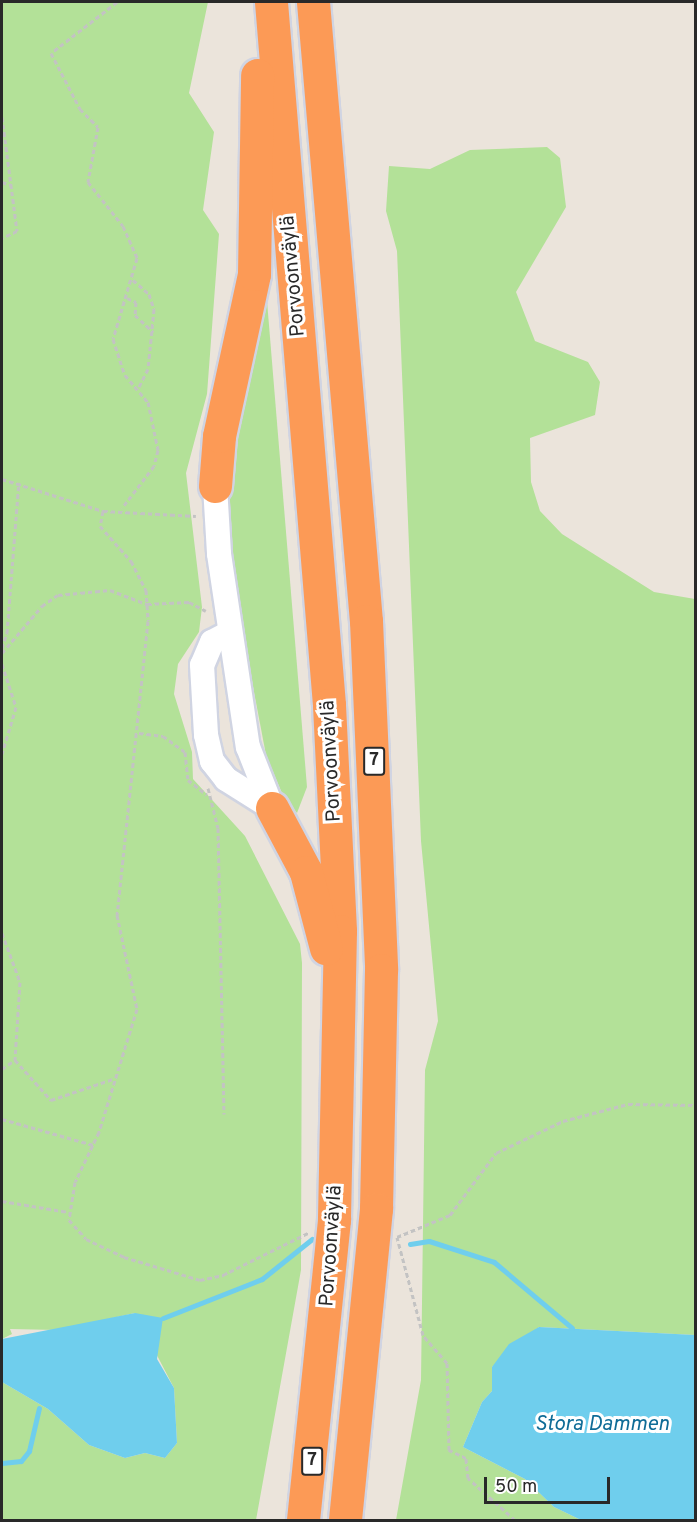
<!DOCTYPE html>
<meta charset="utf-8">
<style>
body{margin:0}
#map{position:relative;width:697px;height:1522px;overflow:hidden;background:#ebe4db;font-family:Overpass,sans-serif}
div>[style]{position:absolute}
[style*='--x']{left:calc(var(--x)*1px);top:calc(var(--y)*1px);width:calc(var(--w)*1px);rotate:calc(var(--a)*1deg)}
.green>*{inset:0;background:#b3e198}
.water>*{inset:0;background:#6fceed}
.stream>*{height:5px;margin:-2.5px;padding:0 2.5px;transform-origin:2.5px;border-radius:2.5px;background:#6fceed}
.path>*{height:3px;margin-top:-1.5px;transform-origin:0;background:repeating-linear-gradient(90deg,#c3c3c3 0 4.5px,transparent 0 7.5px)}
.roads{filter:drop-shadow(2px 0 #d0d4e2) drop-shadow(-2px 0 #d0d4e2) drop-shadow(0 2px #d0d4e2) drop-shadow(0 -2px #d0d4e2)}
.minor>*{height:24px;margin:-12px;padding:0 12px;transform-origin:12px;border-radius:12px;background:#fff}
.highway>*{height:33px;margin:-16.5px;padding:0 16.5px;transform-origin:16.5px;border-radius:16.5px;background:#fc9a56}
span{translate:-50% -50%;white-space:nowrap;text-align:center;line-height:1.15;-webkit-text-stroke:6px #fff;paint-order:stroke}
.shield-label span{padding:2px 4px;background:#fff;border:2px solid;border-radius:4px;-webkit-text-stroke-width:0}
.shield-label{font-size:18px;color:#292929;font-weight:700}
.street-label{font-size:20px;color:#292929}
.water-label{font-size:21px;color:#0f6c97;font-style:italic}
.frame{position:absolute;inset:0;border:3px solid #292929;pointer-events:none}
.scale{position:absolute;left:484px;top:1477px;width:126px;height:27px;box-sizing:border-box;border:3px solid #292929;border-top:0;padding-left:8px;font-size:18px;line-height:21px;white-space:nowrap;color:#292929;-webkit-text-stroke:4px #fff;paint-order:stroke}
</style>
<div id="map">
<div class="green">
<div style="clip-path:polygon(2px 2px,208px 2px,189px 93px,214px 132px,203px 210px,219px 234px,207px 394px,186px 473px,202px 607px,199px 632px,178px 664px,174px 694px,192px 752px,193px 779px,245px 836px,300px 944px,302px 963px,301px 1270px,256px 1520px,2px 1520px,2px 1382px,48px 1409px,89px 1445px,125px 1458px,145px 1453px,165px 1458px,177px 1443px,174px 1388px,135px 1313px,58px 1330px,10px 1329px,12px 1334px,2px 1339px)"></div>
<div style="clip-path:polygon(547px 147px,560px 158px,566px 207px,516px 292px,535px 341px,588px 362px,600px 382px,595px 415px,530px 438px,531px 482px,540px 511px,562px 534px,654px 592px,695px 599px,695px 1335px,539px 1327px,492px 1367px,492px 1391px,482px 1402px,463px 1447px,525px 1479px,554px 1507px,581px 1520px,396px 1520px,421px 1380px,425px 1070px,438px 1021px,421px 841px,397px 251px,386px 211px,389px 166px,430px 169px,470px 150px)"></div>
<div style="clip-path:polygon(267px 301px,307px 787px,297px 813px,284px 798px,266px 755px,227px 550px,224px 457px)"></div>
</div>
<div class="water">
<div style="clip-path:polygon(135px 1313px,163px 1318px,157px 1359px,174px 1388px,177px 1443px,165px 1458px,145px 1453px,125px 1458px,89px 1445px,48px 1409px,2px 1382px,2px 1339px)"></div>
<div style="clip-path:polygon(539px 1327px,695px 1335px,695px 1520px,581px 1520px,554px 1507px,525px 1479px,463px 1447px,482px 1402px,492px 1391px,492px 1367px,509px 1344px)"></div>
</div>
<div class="stream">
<div style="--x:410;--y:1244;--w:19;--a:-9"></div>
<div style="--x:429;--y:1241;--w:68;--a:17.9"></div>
<div style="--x:494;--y:1262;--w:102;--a:40.2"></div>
<div style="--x:163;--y:1318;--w:106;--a:-21.5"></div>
<div style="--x:262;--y:1279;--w:64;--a:-38.7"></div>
<div style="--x:2;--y:1463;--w:19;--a:-6"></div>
<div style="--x:21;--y:1461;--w:13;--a:-51"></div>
<div style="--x:29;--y:1451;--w:44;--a:-76.9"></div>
</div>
<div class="path">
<div style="--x:117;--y:2;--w:83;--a:142.3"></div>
<div style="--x:51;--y:53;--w:63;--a:62.6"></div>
<div style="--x:80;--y:109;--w:25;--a:45"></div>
<div style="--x:98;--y:127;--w:56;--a:100.3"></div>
<div style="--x:88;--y:182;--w:56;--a:51.5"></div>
<div style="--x:123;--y:226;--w:35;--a:66"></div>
<div style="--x:137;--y:258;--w:84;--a:106.5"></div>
<div style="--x:113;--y:339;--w:38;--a:72"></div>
<div style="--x:125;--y:375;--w:35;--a:50"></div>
<div style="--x:148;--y:402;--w:49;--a:78.2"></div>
<div style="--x:158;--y:450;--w:16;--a:104"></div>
<div style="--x:154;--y:466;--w:53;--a:127.3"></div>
<div style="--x:2;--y:117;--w:115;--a:82.5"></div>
<div style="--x:17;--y:231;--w:17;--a:155"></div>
<div style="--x:2;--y:182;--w:9;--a:18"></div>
<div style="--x:133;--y:280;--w:21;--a:41"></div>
<div style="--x:149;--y:294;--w:16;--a:72"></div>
<div style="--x:154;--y:309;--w:60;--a:95.7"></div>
<div style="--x:148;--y:369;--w:20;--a:117"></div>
<div style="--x:127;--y:298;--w:10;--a:24"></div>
<div style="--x:136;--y:302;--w:13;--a:94"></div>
<div style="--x:135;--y:315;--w:25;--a:43"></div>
<div style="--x:2;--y:479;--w:106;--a:17.6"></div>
<div style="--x:103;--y:511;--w:93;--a:3.1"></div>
<div style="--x:103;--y:511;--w:15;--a:101"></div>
<div style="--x:100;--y:526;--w:47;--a:48.5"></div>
<div style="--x:131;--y:561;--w:33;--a:63"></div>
<div style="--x:146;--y:590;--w:31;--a:86"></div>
<div style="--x:148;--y:621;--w:296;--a:96"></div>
<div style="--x:117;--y:915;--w:96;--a:78"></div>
<div style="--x:137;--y:1009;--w:129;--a:107.2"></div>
<div style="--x:99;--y:1132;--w:55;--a:115.6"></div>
<div style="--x:75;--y:1182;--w:38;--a:99"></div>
<div style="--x:69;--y:1220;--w:25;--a:48"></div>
<div style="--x:86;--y:1239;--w:42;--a:25.3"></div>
<div style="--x:124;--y:1257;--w:79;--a:16.8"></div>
<div style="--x:200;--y:1280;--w:24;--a:-12"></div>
<div style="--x:223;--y:1275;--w:95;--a:-26.3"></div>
<div style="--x:2;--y:648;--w:16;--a:-72"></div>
<div style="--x:7;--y:633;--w:151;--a:-85.5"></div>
<div style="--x:2;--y:653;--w:62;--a:-49.6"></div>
<div style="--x:42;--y:606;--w:19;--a:-35"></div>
<div style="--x:58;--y:595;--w:52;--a:-5.5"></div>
<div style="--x:110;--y:590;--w:40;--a:21"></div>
<div style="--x:147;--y:604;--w:42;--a:-2.7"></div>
<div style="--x:189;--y:602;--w:19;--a:28"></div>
<div style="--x:2;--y:664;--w:45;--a:72"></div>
<div style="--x:16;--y:707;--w:49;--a:106.6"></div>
<div style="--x:139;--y:733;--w:24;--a:7"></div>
<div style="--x:163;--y:736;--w:27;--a:36"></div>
<div style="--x:185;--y:752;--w:28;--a:84"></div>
<div style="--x:188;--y:780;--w:24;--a:38"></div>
<div style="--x:208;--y:788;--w:41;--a:76"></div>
<div style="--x:218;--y:828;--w:286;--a:88.8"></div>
<div style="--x:2;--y:933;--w:52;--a:69.8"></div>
<div style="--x:20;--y:982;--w:78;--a:93.7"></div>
<div style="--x:15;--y:1060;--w:54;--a:48"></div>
<div style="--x:51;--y:1100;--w:65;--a:-18.7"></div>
<div style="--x:2;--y:1069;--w:16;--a:-35"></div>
<div style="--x:2;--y:1119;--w:95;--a:15.9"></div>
<div style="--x:2;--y:1201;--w:67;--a:9.5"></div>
<div style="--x:515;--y:1520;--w:63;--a:-138.2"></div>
<div style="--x:468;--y:1478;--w:20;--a:-96"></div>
<div style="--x:466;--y:1458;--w:19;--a:-155"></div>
<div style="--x:449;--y:1450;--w:87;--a:-91.3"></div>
<div style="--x:447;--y:1363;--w:37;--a:-131"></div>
<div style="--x:423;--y:1335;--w:101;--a:-104.9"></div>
<div style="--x:397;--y:1237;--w:57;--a:-22.5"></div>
<div style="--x:450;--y:1215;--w:77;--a:-53.4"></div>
<div style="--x:496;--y:1153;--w:74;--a:-25.5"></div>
<div style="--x:563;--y:1121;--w:67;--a:-14.7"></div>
<div style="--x:628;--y:1104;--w:68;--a:0.8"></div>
</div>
<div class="roads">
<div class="minor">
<div style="--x:215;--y:486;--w:68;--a:86.6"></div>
<div style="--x:219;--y:554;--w:195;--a:81.5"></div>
<div style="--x:248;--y:747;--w:66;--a:68.5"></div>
<div style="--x:229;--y:633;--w:19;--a:152"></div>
<div style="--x:212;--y:642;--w:25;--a:113"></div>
<div style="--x:202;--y:665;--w:70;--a:86.7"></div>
<div style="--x:206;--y:735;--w:27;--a:77"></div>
<div style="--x:212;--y:761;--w:23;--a:52"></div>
<div style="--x:226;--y:779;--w:54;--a:32.2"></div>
</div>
<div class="highway">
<div style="--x:271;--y:2;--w:705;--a:85.28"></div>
<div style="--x:329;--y:705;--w:226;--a:87.2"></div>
<div style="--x:340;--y:931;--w:289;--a:91.2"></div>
<div style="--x:334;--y:1220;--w:302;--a:95.9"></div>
<div style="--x:313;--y:2;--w:621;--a:85.11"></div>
<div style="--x:366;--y:621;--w:349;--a:87.5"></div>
<div style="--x:381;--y:970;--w:239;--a:91.2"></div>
<div style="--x:376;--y:1209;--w:313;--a:95.7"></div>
<div style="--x:215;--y:486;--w:50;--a:-85.4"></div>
<div style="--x:219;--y:436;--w:166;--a:-77.8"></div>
<div style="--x:254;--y:274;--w:199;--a:-89.1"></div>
<div style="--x:272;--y:808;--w:72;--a:62"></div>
<div style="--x:306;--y:872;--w:79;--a:75.3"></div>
</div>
</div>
<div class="shield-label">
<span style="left:374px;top:761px">7</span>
<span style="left:312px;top:1461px">7</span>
</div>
<div class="street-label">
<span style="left:294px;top:276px;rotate:-95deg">Porvoonväylä</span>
<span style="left:332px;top:761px;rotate:-93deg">Porvoonväylä</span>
<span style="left:332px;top:1246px;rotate:-86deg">Porvoonväylä</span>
</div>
<div class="water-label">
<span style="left:602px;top:1425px">Stora Dammen</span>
</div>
<div class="frame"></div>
<div class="scale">50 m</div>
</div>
